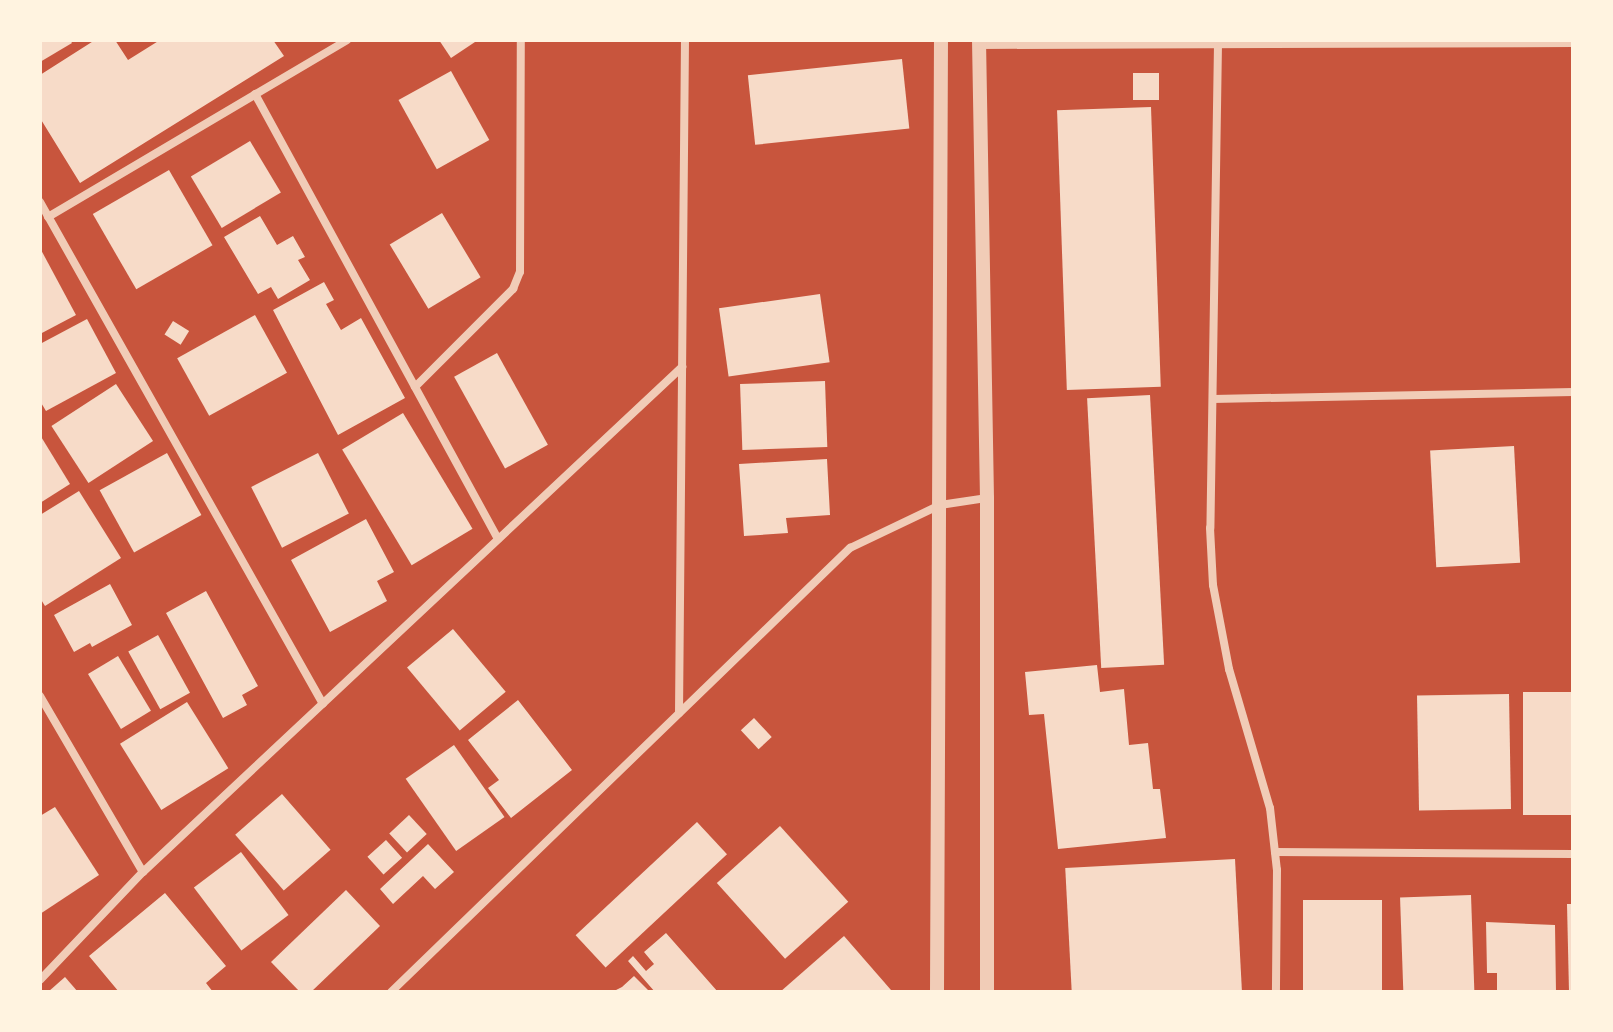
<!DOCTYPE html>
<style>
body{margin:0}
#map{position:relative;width:1613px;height:1032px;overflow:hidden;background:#c8553d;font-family:Manrope,sans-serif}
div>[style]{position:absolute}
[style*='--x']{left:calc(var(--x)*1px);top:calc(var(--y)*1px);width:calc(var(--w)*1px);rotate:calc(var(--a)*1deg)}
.building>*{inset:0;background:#f7dbc8;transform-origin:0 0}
.minor>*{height:8px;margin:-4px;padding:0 4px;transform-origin:4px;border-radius:4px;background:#f1ccb7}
.tertiary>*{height:14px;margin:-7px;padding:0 7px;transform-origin:7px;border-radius:7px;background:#f1ccb7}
span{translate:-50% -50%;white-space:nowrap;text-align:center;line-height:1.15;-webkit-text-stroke:7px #fff3e0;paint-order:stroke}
.frame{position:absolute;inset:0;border:42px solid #fff3e0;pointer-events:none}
</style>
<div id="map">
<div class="building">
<div style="clip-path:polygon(40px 40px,70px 40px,72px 43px,40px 62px)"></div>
<div style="clip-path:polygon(95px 40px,115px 40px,128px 60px,160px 40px,273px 40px,284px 56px,80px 183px,40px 118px,40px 75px)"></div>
<div style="clip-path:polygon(439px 40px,478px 40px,451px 58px)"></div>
<div style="left:902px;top:59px;width:70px;height:155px;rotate:84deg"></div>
<div style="left:451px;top:71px;width:79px;height:60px;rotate:61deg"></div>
<div style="left:1133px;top:73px;width:26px;height:27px"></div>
<div style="left:1151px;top:107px;width:280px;height:94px;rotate:88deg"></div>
<div style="left:250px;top:141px;width:60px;height:69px;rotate:59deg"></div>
<div style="left:169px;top:170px;width:87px;height:88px;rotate:60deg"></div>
<div style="left:442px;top:213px;width:75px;height:61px;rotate:59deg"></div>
<div style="clip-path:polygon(260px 216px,277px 245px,293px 236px,305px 257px,298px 260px,310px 280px,278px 299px,271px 287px,258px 294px,224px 237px)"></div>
<div style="clip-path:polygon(40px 248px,76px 315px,40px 334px)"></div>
<div style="clip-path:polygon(324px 282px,334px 300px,326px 304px,341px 330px,361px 318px,405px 398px,338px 435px,273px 310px)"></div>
<div style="left:820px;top:294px;width:69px;height:102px;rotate:82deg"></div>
<div style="left:255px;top:315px;width:66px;height:89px;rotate:61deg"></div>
<div style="clip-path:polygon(87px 319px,116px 373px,46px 411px,40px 401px,40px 344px)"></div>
<div style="left:173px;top:321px;width:19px;height:16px;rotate:32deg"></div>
<div style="left:497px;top:353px;width:105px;height:49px;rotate:61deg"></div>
<div style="left:825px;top:381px;width:66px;height:85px;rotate:88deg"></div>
<div style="left:116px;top:384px;width:68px;height:77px;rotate:57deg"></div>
<div style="left:1150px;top:395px;width:270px;height:63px;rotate:87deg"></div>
<div style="left:403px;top:413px;width:135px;height:71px;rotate:59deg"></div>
<div style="clip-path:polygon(40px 435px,70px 484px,40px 503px)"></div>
<div style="left:1514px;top:446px;width:117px;height:84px;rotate:87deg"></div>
<div style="left:167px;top:453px;width:71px;height:77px;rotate:61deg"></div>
<div style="left:318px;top:453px;width:68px;height:75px;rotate:63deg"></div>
<div style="clip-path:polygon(827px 459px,830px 515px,786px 518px,788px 533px,744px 536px,739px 464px)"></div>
<div style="clip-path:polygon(79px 491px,121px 558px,45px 606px,40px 598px,40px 515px)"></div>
<div style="clip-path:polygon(366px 519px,394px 572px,377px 581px,387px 601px,330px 632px,291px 560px)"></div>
<div style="clip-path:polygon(110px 584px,132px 625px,92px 647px,90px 643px,74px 652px,54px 615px)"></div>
<div style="clip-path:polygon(206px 591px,258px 686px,242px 695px,247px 705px,223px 718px,166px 613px)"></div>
<div style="left:453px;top:629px;width:82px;height:60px;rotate:50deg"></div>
<div style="left:158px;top:635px;width:66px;height:34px;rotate:61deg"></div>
<div style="left:118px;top:656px;width:64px;height:35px;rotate:59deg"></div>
<div style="clip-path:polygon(1097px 665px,1100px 692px,1124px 689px,1129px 745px,1148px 743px,1153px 789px,1160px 789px,1166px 838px,1058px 849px,1044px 714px,1029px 715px,1025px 672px)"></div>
<div style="left:1573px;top:692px;width:123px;height:50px;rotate:90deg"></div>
<div style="left:1509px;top:694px;width:115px;height:92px;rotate:89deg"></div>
<div style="clip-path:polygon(518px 700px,572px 770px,511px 818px,488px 788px,499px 780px,468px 740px)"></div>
<div style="left:187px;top:702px;width:78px;height:79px;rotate:58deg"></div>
<div style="left:754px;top:718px;width:26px;height:18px;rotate:47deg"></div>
<div style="left:454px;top:745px;width:88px;height:59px;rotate:55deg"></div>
<div style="left:282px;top:794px;width:74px;height:62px;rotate:49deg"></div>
<div style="clip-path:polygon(55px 807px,99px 875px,40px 914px,40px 816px)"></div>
<div style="left:409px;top:815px;width:26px;height:27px;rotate:47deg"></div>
<div style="left:697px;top:822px;width:44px;height:166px;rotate:47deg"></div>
<div style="left:780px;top:826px;width:102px;height:85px;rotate:48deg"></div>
<div style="left:386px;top:840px;width:24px;height:25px;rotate:48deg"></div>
<div style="clip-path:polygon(428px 844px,454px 872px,435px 889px,423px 876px,393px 904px,380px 889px)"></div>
<div style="left:241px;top:852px;width:79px;height:59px;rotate:53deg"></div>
<div style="left:1235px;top:859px;width:133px;height:170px;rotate:87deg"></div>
<div style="clip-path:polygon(346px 890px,380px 926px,311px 992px,300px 992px,271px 962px)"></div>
<div style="clip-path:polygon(165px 893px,226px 966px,206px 983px,213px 992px,119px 992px,89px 956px)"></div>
<div style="left:1471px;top:895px;width:97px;height:71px;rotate:88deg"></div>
<div style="left:1303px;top:900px;width:79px;height:92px"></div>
<div style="clip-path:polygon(1567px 904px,1573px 904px,1573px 992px,1569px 992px)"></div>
<div style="clip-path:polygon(1486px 922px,1555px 925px,1556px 992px,1497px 992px,1497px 973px,1487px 973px)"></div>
<div style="clip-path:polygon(666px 933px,718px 992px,655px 992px,628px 961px,633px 956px,646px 971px,654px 964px,644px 952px)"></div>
<div style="clip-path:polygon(844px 936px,891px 990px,888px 992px,780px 992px)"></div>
<div style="clip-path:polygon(634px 976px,650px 992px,612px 992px,622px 987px)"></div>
<div style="clip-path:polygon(65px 977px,78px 992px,48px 992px)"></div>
</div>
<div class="minor">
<div style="--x:1218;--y:44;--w:484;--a:90.9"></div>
<div style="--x:1210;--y:528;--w:57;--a:87"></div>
<div style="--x:1213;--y:585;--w:86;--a:79.2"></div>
<div style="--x:1229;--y:669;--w:145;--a:73.6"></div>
<div style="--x:1270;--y:808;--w:62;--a:83.6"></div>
<div style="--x:1277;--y:870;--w:122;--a:90.5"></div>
<div style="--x:979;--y:45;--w:594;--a:-0.19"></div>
<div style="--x:255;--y:94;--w:507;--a:61.36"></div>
<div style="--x:40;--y:202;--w:576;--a:60.59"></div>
<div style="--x:48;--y:217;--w:347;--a:-30.6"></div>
<div style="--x:415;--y:387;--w:139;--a:-45"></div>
<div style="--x:513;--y:289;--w:18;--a:-68"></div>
<div style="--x:520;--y:272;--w:232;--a:-89.8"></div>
<div style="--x:1213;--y:399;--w:360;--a:-1.1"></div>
<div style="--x:40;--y:696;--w:204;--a:59.7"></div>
<div style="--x:679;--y:713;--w:673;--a:-89.49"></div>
<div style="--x:1275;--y:852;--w:298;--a:0.4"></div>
<div style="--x:40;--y:980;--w:149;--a:-46.4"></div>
<div style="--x:143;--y:872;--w:739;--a:-43.13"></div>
<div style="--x:391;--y:992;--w:639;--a:-44.05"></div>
<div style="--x:850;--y:548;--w:100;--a:-25.5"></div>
<div style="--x:940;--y:505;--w:48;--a:-8.5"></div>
</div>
<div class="tertiary">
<div style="--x:979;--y:40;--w:458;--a:89"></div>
<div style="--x:987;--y:498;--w:494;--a:90"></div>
<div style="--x:937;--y:992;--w:952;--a:-89.76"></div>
</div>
<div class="frame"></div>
</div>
